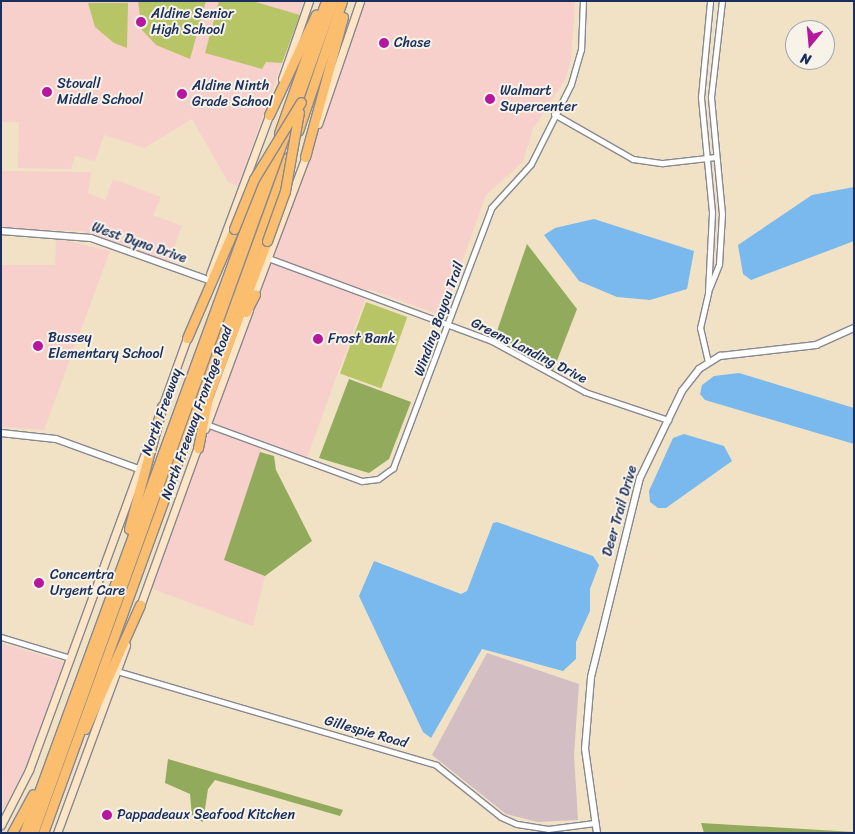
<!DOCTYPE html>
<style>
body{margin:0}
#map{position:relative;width:855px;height:834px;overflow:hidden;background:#f1e2c6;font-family:Sriracha,sans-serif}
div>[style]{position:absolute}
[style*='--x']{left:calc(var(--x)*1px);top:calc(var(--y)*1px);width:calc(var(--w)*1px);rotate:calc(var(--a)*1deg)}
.built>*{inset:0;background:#f7d0cc}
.industrial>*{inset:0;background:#d2bec3}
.green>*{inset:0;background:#b8c566;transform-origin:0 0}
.forest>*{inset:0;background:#92aa5b}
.water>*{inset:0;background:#79b9ed}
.roads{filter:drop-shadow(1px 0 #868892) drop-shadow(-1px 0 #868892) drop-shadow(0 1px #868892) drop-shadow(0 -1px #868892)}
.minor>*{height:5px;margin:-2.5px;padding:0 2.5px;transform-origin:2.5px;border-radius:2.5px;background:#fff}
.tertiary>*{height:6px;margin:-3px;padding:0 3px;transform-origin:3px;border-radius:3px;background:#fff}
.secondary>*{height:7px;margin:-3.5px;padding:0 3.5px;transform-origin:3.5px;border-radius:3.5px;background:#fde5c5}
.motorway>*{height:9px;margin:-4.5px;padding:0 4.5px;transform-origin:4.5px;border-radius:4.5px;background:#fbbd6e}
.bridges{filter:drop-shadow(1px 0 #868892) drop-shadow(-1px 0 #868892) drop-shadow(0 1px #868892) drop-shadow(0 -1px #868892)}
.motorway-bridge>*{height:9px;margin:-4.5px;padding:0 4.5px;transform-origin:4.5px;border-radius:4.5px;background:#fbbd6e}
.dots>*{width:14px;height:14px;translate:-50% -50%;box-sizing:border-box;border:2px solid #f7f3e8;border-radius:50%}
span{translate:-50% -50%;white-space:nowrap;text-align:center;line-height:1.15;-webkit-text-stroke:4px #f7f3e8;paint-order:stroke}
.poi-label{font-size:14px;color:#1b2f5e}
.left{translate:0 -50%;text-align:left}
.street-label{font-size:14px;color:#1b2f5e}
.frame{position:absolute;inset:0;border:2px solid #1b2f5e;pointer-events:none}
.north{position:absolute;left:785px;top:20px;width:50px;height:50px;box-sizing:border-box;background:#f7f3e8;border:1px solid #9fa5b1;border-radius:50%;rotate:197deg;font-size:14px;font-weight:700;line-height:20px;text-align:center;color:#1b2f5e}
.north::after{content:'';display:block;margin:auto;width:18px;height:22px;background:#b5179e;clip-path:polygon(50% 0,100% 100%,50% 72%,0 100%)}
</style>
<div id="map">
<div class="built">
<div style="clip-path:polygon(1px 1px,304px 1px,238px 186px,228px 182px,192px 119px,144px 148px,104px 135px,95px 161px,75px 156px,71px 169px,18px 168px,19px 122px,1px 122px)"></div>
<div style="clip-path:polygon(365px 1px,575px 1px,571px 61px,565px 80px,533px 129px,523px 162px,486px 195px,443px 316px,369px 289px,307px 457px,264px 441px,224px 560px,265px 576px,253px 626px,152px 589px)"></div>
<div style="clip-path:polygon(1px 171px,91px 172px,88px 193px,105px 200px,113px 179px,161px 197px,153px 215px,182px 226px,169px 262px,82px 231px,1px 229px)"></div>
<div style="clip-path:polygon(56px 238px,110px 251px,44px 430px,1px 427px,1px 265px,55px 265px)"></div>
<div style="clip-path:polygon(1px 643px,64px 662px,27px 764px,3px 810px)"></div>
</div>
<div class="industrial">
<div style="clip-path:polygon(487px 653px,579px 684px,574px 755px,578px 820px,538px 822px,506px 814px,432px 755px)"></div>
</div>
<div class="green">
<div style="clip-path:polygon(138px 1px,206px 1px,190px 59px,156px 45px,142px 30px)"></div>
<div style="clip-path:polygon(219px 1px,252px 1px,300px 15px,282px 63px,266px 62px,262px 69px,205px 53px)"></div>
<div style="clip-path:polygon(88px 3px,128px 3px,127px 48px,114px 43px,95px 27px)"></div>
<div style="left:366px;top:302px;width:44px;height:76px;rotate:20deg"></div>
</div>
<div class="forest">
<div style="clip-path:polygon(527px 244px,577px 309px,553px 371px,496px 334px)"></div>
<div style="clip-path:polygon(349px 379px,411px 402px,389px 459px,369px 473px,319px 458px)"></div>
<div style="clip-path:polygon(260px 452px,274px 456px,276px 470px,312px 541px,265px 576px,224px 560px)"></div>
<div style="clip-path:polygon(168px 759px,343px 810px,340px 816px,215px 780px,208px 789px,203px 822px,192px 817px,190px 794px,165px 783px)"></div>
<div style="clip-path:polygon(701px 823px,854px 832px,854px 833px,704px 833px)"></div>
</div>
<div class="water">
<div style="clip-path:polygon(854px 187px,854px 241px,751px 280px,743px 274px,738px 245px,812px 195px)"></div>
<div style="clip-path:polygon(594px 219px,694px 251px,687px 289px,650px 300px,617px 297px,579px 281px,544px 235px,555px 228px)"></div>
<div style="clip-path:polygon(739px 373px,854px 408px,854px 444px,705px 400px,700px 394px,702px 385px,714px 376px)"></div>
<div style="clip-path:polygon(684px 434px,724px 446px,732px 461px,666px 508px,658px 508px,650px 502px,649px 491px,673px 438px)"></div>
<div style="clip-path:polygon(497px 522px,593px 556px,599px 565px,590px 589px,590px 611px,576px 642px,576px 659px,563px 671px,482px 649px,431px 738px,423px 732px,359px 596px,374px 561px,461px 594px,467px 591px,493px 523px)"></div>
</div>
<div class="roads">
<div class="minor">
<div style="--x:554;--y:114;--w:91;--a:29.7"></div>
<div style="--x:633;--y:159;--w:30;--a:8"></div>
<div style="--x:663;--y:163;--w:53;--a:-6.5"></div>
<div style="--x:268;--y:258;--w:239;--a:20.3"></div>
<div style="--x:492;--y:341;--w:106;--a:28.7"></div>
<div style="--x:585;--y:392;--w:88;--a:18.6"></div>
<div style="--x:709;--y:289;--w:27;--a:-68"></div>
<div style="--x:719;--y:264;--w:50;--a:-86.6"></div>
<div style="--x:722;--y:214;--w:118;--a:-95.4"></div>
<div style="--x:711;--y:97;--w:97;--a:-83.5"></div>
<div style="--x:708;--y:362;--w:35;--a:-103"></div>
<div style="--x:700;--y:328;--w:37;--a:-77"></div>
<div style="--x:708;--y:292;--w:80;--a:-87.1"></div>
<div style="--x:712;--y:212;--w:116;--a:-95.5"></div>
<div style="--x:701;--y:97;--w:96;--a:-84.6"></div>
<div style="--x:206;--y:424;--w:166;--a:20.1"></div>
<div style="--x:362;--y:481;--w:16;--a:-7"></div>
<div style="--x:378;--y:479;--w:19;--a:-36"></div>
<div style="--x:393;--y:468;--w:278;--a:-69.3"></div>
<div style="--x:491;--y:208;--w:59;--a:-47.7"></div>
<div style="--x:531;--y:164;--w:89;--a:-63.4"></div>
<div style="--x:571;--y:84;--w:35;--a:-74"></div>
<div style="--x:581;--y:50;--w:49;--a:-87.7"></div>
<div style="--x:1;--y:637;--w:72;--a:16.9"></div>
<div style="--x:117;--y:671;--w:333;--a:16.4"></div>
<div style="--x:436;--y:765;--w:83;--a:38.7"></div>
<div style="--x:501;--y:817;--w:17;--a:24"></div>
<div style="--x:517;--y:824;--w:31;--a:9"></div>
<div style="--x:548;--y:829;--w:47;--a:-7.3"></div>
</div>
<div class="tertiary">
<div style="--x:1;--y:231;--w:90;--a:4.4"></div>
<div style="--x:91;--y:238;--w:124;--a:19.7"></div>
<div style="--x:1;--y:433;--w:55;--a:6.2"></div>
<div style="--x:56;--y:439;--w:88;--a:19.9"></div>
<div style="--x:597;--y:833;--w:85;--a:-98.1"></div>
<div style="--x:585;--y:749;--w:72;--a:-85.2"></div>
<div style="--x:591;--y:677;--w:205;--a:-76.2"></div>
<div style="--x:640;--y:478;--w:97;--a:-64.2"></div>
<div style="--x:682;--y:391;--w:28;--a:-52"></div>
<div style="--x:699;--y:369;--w:25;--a:-32"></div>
<div style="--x:720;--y:356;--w:97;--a:-6.5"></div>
<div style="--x:816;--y:345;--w:42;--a:-24.1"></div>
</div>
<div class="secondary">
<div style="--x:282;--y:79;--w:83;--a:-70.9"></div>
<div style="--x:318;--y:124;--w:130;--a:-71.1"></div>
<div style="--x:210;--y:274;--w:175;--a:-69.6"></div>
<div style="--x:253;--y:297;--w:154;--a:-69.4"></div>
<div style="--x:161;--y:410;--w:80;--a:-70.2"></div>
<div style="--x:205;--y:429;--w:127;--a:-69.7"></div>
<div style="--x:139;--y:609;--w:177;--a:-70.1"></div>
<div style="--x:1;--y:825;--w:62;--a:-63"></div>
<div style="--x:29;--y:770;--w:343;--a:-69.9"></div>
<div style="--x:57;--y:833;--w:200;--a:-69.8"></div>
</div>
<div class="motorway">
<div style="--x:269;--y:115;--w:111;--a:-65"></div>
<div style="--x:298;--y:131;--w:137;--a:-71.3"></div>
<div style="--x:279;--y:133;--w:140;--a:-70.4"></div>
<div style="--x:305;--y:157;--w:145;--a:-74.8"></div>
<div style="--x:246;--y:312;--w:20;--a:-63"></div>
<div style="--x:187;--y:338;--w:119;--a:-66.7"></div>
<div style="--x:198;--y:448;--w:52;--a:-78.9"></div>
<div style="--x:208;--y:397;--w:167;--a:-69.3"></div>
<div style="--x:129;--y:529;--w:127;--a:-75"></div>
<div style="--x:85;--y:729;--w:136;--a:-66.1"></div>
<div style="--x:12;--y:833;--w:44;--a:-61.7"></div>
<div style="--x:24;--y:833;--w:722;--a:-69.91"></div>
<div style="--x:33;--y:833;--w:884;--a:-70.17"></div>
<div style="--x:43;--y:833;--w:719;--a:-70.08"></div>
</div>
</div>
<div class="bridges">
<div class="motorway-bridge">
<div style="--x:234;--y:229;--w:54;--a:-68.2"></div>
<div style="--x:254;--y:179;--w:90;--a:-58.6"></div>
<div style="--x:267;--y:241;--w:53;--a:-70.2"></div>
<div style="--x:285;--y:191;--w:80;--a:-80"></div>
</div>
</div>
<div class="dots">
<div style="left:141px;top:22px;background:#b5179e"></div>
<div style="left:384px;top:43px;background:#b5179e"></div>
<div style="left:47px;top:92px;background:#b5179e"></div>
<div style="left:182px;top:94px;background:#b5179e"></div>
<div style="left:490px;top:99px;background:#b5179e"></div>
<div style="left:318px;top:339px;background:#b5179e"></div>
<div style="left:38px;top:346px;background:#b5179e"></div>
<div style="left:39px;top:583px;background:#b5179e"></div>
<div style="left:107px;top:815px;background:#b5179e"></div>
</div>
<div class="poi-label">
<span class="left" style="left:151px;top:22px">Aldine Senior<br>High School</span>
<span class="left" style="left:394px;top:43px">Chase</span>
<span class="left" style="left:57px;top:92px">Stovall<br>Middle School</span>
<span class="left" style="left:192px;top:94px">Aldine Ninth<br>Grade School</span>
<span class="left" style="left:500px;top:99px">Walmart<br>Supercenter</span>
<span class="left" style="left:48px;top:346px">Bussey<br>Elementary School</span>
<span class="left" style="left:328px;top:339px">Frost Bank</span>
<span class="left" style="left:50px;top:583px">Concentra<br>Urgent Care</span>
<span class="left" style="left:117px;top:815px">Pappadeaux Seafood Kitchen</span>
</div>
<div class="street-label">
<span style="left:139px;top:243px;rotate:19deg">West Dyna Drive</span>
<span style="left:439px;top:319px;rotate:-70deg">Winding Bayou Trail</span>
<span style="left:529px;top:351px;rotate:27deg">Greens Landing Drive</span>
<span style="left:162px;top:412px;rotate:-70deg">North Freeway</span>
<span style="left:197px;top:413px;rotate:-70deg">North Freeway Frontage Road</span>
<span style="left:620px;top:511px;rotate:-74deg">Deer Trail Drive</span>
<span style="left:366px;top:732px;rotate:16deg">Gillespie Road</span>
</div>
<div class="frame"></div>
<div class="north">N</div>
</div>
